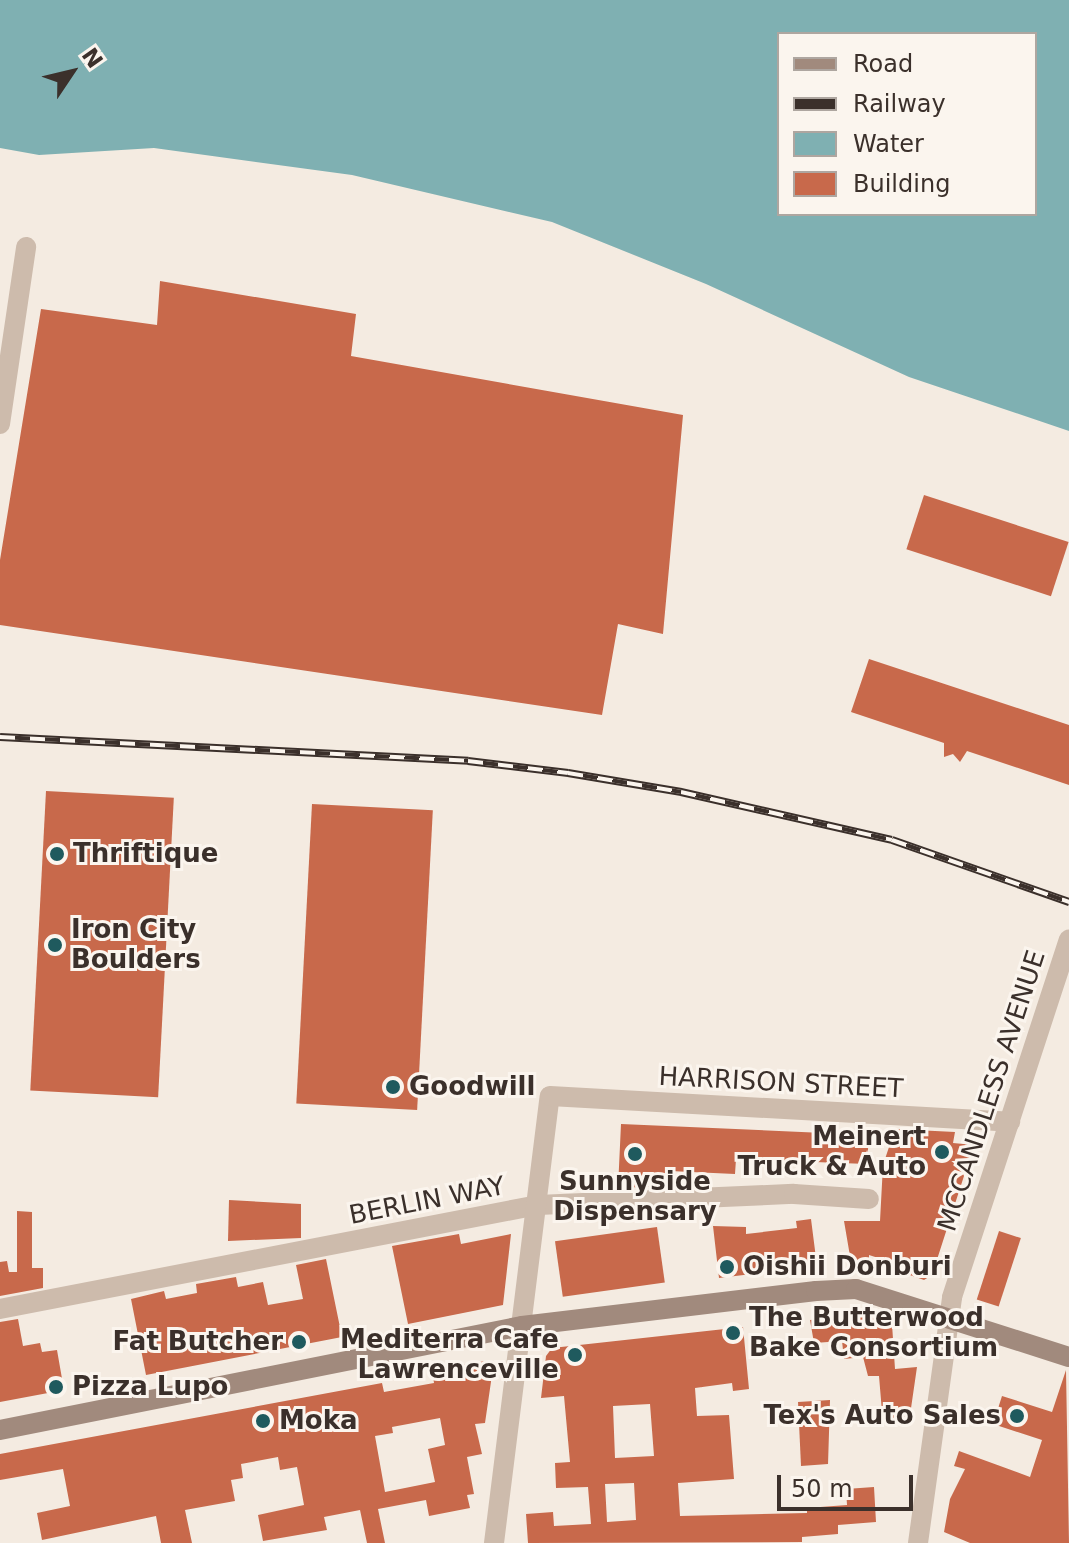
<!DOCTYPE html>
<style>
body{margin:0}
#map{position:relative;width:1069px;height:1543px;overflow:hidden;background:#f4ebe1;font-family:"DejaVu Sans",sans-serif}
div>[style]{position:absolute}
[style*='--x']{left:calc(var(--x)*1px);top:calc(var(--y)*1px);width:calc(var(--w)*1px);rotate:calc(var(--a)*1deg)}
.water>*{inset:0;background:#7fb0b2}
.building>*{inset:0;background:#c8694b;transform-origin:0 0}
.street>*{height:20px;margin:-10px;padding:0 10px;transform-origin:10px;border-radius:10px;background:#cdbbac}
.secondary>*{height:20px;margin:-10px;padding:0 10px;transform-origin:10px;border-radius:10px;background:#a18a7d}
.rail>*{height:8px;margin-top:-4px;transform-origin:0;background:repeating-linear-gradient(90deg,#fbf5ee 0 15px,#3b302b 0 30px);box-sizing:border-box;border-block:2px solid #3b302b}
.dots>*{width:22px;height:22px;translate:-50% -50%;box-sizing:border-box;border:4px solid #fbf5ee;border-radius:50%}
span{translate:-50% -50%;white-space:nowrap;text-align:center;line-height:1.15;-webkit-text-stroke:6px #fbf5ee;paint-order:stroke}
.poi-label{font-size:26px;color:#3b302b;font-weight:700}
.left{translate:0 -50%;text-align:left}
.right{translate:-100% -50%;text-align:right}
.street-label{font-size:26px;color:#3b302b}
.legend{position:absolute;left:777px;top:32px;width:260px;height:184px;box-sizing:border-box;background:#fbf5ee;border:2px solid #aea6a0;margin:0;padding:10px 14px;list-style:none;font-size:24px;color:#3b302b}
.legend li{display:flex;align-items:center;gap:16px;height:40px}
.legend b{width:40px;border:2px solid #aea6a0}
.north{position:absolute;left:32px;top:32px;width:80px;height:80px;-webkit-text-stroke:6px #fbf5ee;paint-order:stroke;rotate:55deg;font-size:22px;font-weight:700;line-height:32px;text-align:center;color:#3b302b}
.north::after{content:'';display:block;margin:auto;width:28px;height:36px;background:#3b302b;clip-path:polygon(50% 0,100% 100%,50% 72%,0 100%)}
.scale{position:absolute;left:777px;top:1475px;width:136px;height:36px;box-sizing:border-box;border:4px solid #3b302b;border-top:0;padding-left:10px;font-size:24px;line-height:28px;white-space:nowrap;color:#3b302b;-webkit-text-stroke:6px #fbf5ee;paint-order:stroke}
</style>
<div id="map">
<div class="water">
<div style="clip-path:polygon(evenodd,0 0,1069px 0,1069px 431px,909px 377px,706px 284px,552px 222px,352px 175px,154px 148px,39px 155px,0 148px,0 0,779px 34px,1035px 34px,1035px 214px,779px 214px,779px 34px)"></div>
</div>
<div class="building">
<div style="clip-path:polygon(160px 281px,356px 314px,351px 356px,683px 415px,663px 634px,618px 624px,602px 715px,0 625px,0 560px,41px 309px,157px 325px)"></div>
<div style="left:924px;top:495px;width:152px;height:57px;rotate:18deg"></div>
<div style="clip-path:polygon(869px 659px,1069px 725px,1069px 785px,967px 751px,960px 762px,953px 754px,944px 757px,944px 743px,851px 712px)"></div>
<div style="left:46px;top:791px;width:128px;height:300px;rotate:3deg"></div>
<div style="left:312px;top:804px;width:121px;height:300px;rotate:3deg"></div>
<div style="clip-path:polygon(621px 1124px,869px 1135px,867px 1164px,736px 1159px,735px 1174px,670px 1171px,668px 1186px,618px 1188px)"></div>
<div style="clip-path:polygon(895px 1129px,955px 1132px,953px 1143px,974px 1145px,932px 1275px,924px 1280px,907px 1274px,903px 1266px,869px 1255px,869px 1262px,851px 1262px,844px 1221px,880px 1221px,883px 1165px)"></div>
<div style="clip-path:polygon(229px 1200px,301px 1204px,301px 1238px,228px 1241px)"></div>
<div style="clip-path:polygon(17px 1211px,32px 1212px,32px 1268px,43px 1268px,43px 1288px,0 1296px,0 1262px,7px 1261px,9px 1272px,17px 1272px)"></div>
<div style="clip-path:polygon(811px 1219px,817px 1266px,719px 1278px,713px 1226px,746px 1227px,746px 1234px,797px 1228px,796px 1221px)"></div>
<div style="left:657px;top:1227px;width:56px;height:103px;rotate:82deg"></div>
<div style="left:999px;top:1231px;width:23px;height:72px;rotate:18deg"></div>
<div style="clip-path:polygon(459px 1234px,461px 1244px,511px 1234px,503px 1305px,408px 1324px,392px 1246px)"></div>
<div style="clip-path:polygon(326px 1259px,342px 1337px,146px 1375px,131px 1299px,164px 1291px,166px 1299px,197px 1293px,196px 1284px,236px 1277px,238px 1287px,263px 1282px,268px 1305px,303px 1299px,296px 1265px)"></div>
<div style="clip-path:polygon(862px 1314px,892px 1324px,895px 1369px,917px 1367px,909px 1422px,883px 1424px,879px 1376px,868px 1376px,863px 1357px,844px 1359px,842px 1341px,814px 1343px,810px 1320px)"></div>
<div style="clip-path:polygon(18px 1319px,23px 1346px,40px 1343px,42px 1352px,57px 1350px,64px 1390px,0 1402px,0 1322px)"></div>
<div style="clip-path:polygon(evenodd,743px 1327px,749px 1389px,733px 1391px,732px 1383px,695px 1388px,697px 1416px,729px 1415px,734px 1479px,678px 1483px,680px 1516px,807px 1513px,807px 1508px,847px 1505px,846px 1489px,874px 1487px,876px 1522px,838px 1525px,838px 1534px,802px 1537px,802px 1542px,528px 1543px,526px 1514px,553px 1512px,554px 1526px,591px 1524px,588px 1487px,556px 1488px,555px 1463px,570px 1462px,564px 1396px,541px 1398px,546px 1356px,552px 1348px,743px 1327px,650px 1404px,654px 1456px,615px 1458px,613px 1406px,650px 1404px,743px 1327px,634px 1483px,636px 1520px,607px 1522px,605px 1484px,634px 1483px)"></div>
<div style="clip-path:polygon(evenodd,485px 1361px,493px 1368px,485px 1423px,475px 1424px,482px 1454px,467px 1457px,474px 1494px,467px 1495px,470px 1508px,429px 1516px,426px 1500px,378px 1509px,385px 1543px,367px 1543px,360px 1510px,324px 1517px,327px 1530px,263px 1541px,258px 1515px,304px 1505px,297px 1467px,280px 1470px,278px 1457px,241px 1464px,243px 1478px,231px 1480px,235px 1501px,185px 1510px,192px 1543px,161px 1543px,156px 1516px,42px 1540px,37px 1513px,70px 1506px,63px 1469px,0 1480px,0 1454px,382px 1383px,384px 1392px,434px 1383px,432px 1370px,485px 1361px,440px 1418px,445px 1445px,428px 1449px,435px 1482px,385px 1492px,375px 1436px,393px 1433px,392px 1427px,440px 1418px)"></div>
<div style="clip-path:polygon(1066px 1370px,1069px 1543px,970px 1543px,944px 1532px,950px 1499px,965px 1469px,954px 1466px,959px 1451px,1030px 1477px,1042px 1440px,993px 1424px,1002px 1396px,1052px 1412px)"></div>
<div style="clip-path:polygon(830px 1400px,828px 1464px,801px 1466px,798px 1402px)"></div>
</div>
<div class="street">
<div style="--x:0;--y:424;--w:179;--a:-81.6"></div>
<div style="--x:0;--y:1309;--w:548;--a:-10.94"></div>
<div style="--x:538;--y:1205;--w:256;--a:-2.5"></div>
<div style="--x:794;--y:1194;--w:75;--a:3.8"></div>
<div style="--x:494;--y:1543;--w:450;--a:-82.9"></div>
<div style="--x:550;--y:1096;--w:461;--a:3.2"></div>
<div style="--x:918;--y:1543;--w:248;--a:-82.1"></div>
<div style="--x:952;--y:1297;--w:376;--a:-71.9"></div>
</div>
<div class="secondary">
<div style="--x:0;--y:1430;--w:532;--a:-11.27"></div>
<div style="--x:522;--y:1326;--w:296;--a:-6.8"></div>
<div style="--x:816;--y:1291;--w:40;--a:-2.9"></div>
<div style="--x:856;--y:1289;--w:224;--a:17.7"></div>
</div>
<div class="rail">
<div style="--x:0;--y:737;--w:469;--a:2.9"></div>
<div style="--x:468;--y:761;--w:101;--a:6.8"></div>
<div style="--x:568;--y:773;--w:115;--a:9.5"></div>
<div style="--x:681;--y:792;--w:216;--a:12.8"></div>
<div style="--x:892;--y:840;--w:188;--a:19.3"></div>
</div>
<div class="dots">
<div style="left:57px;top:854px;background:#1f5a5e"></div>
<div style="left:55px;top:945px;background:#1f5a5e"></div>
<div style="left:393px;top:1087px;background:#1f5a5e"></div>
<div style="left:942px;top:1152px;background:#1f5a5e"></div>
<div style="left:635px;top:1154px;background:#1f5a5e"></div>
<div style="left:727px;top:1267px;background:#1f5a5e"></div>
<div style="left:733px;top:1333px;background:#1f5a5e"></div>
<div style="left:299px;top:1342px;background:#1f5a5e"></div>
<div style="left:575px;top:1355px;background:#1f5a5e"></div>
<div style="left:56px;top:1387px;background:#1f5a5e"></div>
<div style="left:1017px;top:1416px;background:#1f5a5e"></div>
<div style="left:263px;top:1421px;background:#1f5a5e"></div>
</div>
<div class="poi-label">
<span class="left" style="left:73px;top:854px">Thriftique</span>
<span class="left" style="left:71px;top:945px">Iron City<br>Boulders</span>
<span class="left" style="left:409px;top:1087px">Goodwill</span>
<span class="right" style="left:926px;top:1152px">Meinert<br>Truck &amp; Auto</span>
<span style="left:635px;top:1197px">Sunnyside<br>Dispensary</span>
<span class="left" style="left:743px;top:1267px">Oishii Donburi</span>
<span class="left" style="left:749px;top:1333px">The Butterwood<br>Bake Consortium</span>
<span class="right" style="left:559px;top:1355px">Mediterra Cafe<br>Lawrenceville</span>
<span class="right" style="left:283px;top:1342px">Fat Butcher</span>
<span class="left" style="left:72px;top:1387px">Pizza Lupo</span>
<span class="right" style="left:1001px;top:1416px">Tex's Auto Sales</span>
<span class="left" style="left:279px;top:1421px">Moka</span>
</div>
<div class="street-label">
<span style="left:781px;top:1083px;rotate:3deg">HARRISON STREET</span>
<span style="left:992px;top:1091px;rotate:-72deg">MCCANDLESS AVENUE</span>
<span style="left:427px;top:1201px;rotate:-11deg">BERLIN WAY</span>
</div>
<ul class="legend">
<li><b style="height:10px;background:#a18a7d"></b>Road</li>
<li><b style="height:10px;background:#3b302b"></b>Railway</li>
<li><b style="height:22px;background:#7fb0b2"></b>Water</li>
<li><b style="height:22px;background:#c8694b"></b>Building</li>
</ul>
<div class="north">N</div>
<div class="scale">50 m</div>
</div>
